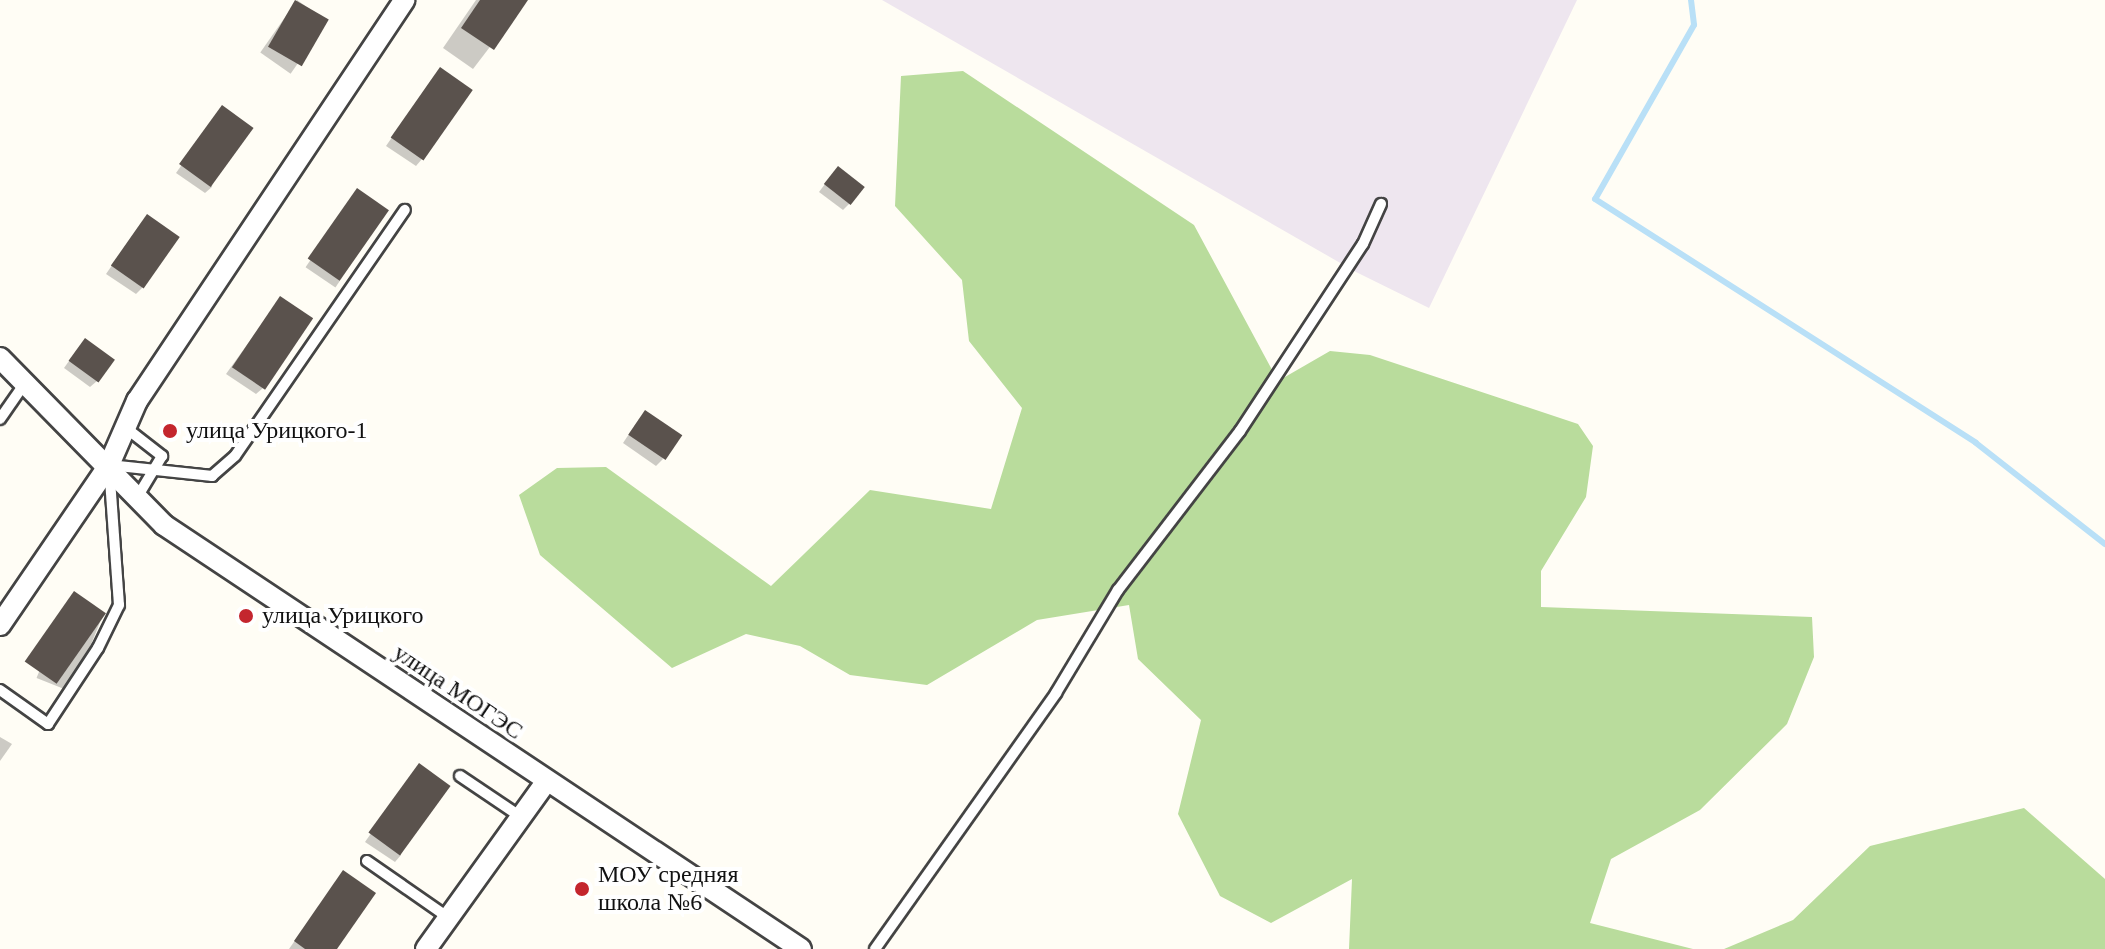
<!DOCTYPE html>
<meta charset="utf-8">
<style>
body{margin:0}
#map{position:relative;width:2105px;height:949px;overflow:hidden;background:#fffdf5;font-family:Georgia,serif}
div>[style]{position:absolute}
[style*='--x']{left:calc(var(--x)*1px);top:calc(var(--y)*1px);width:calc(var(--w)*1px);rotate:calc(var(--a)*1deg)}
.industrial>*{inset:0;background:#eee6ef}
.forest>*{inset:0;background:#b9dc9c}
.shadow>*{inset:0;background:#0003;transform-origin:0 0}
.stream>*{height:6px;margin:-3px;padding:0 3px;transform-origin:3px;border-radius:3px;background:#b9e0f7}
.building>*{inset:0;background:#5a524d;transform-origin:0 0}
.roads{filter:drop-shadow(2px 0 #444) drop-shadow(-2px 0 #444) drop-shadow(0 2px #444) drop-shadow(0 -2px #444)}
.service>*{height:10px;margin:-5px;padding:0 5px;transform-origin:5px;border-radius:5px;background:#fff}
.minor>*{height:20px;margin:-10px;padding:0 10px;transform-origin:10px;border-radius:10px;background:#fff}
.dots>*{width:22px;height:22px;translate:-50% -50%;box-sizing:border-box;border:4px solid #fff;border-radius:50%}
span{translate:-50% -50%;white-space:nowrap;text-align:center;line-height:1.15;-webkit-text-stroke:8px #fff;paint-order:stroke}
.poi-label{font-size:24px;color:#111}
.left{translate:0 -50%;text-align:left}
.street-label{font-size:24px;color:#111}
</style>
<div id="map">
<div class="industrial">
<div style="clip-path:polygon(882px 0,1577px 0,1429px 308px,1356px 272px)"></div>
</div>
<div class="forest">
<div style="clip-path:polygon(963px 71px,1194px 225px,1278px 381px,1330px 351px,1370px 355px,1578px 424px,1593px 446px,1586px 497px,1541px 571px,1541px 607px,1812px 617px,1814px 657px,1787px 724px,1700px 810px,1611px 859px,1590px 923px,1693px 949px,1349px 949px,1352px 879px,1271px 923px,1220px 896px,1178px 814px,1201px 720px,1138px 659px,1129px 605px,1037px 620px,927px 685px,850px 675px,800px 646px,746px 634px,672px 668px,540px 555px,519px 495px,557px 468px,606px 467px,771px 586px,870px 490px,991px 509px,1022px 408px,969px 341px,962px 280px,895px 206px,901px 76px)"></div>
<div style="clip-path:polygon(2024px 808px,2105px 879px,2105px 949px,1724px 949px,1793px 920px,1870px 846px)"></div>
</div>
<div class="shadow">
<div style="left:297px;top:0;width:37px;height:64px;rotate:35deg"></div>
<div style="clip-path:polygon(476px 0,526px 0,473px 69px,443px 48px)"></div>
<div style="clip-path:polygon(434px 76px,422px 159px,416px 166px,386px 146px)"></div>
<div style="clip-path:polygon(222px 108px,212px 187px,205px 193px,176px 173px)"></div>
<div style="clip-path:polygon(831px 176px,850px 203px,843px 210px,819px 192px)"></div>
<div style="left:357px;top:191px;width:36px;height:92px;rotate:34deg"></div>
<div style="clip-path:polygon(141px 223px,142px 288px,136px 294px,106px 274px)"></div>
<div style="clip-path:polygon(280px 299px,263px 388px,256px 394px,226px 374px)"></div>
<div style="clip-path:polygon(79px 347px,97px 381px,90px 387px,64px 368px)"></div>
<div style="clip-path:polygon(639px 419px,663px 459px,656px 466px,623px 443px)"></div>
<div style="left:68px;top:600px;width:38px;height:84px;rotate:22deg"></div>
<div style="clip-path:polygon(0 737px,12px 744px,0 761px)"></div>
<div style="clip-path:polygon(413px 773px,401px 855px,395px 862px,365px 842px)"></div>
<div style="clip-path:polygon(337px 880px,335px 949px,289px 949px)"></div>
</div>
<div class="stream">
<div style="--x:1691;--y:0;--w:25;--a:83"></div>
<div style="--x:1694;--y:25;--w:200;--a:119.6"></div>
<div style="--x:1595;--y:199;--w:452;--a:32.6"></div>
<div style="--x:1976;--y:443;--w:164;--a:38.1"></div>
</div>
<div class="building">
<div style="left:295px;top:0;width:39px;height:54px;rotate:30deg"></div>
<div style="clip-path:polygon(480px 0,528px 0,494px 50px,461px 28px)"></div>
<div style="left:440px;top:67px;width:40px;height:86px;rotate:35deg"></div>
<div style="left:222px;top:105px;width:39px;height:73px;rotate:36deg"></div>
<div style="left:838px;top:166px;width:34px;height:23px;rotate:38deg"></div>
<div style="left:357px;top:188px;width:39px;height:86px;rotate:35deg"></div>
<div style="left:147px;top:214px;width:40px;height:63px;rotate:35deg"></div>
<div style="left:280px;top:296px;width:40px;height:86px;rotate:34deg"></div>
<div style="left:85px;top:338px;width:37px;height:28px;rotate:36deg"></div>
<div style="left:645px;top:410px;width:45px;height:30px;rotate:34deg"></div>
<div style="left:74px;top:591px;width:39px;height:86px;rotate:35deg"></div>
<div style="left:419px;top:763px;width:39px;height:86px;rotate:36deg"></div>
<div style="clip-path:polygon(343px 870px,376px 893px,337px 949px,305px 949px,294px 941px)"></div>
</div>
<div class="roads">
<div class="service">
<div style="--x:0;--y:419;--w:44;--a:-55.2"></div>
<div style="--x:126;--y:428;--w:46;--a:37.9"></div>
<div style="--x:162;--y:456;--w:47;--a:121"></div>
<div style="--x:0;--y:690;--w:59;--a:35.3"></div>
<div style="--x:48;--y:724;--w:91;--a:-56.7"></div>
<div style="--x:98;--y:648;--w:48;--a:-64"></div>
<div style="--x:119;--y:605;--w:140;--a:-94.1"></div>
<div style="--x:109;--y:465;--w:104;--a:6.1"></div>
<div style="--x:212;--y:476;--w:30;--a:-41"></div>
<div style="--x:235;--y:456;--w:299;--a:-55.4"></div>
<div style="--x:460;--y:776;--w:73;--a:33.9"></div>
<div style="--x:367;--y:861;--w:100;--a:34.8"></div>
<div style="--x:875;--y:949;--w:314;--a:-54.7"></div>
<div style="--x:1056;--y:693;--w:120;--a:-59"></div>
<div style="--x:1118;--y:590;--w:200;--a:-52.5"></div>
<div style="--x:1240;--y:431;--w:224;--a:-56.7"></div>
<div style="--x:1363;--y:244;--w:44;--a:-65.8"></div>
</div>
<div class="minor">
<div style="--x:0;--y:358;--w:234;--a:45.5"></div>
<div style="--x:164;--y:525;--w:765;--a:33.65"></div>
<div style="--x:0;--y:625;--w:194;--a:-55.7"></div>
<div style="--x:109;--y:465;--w:70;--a:-66.4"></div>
<div style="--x:137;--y:401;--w:482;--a:-56.3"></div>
<div style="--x:426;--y:949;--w:206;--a:-54.3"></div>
</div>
</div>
<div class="dots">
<div style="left:170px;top:431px;background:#c4262e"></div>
<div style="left:246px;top:616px;background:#c4262e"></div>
<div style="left:582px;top:889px;background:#c4262e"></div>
</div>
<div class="poi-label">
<span class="left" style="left:186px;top:431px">улица Урицкого-1</span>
<span class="left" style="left:262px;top:616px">улица Урицкого</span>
<span class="left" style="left:598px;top:889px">МОУ средняя<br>школа №6</span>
</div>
<div class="street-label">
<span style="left:458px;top:692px;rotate:34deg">улица МОГЭС</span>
</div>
</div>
